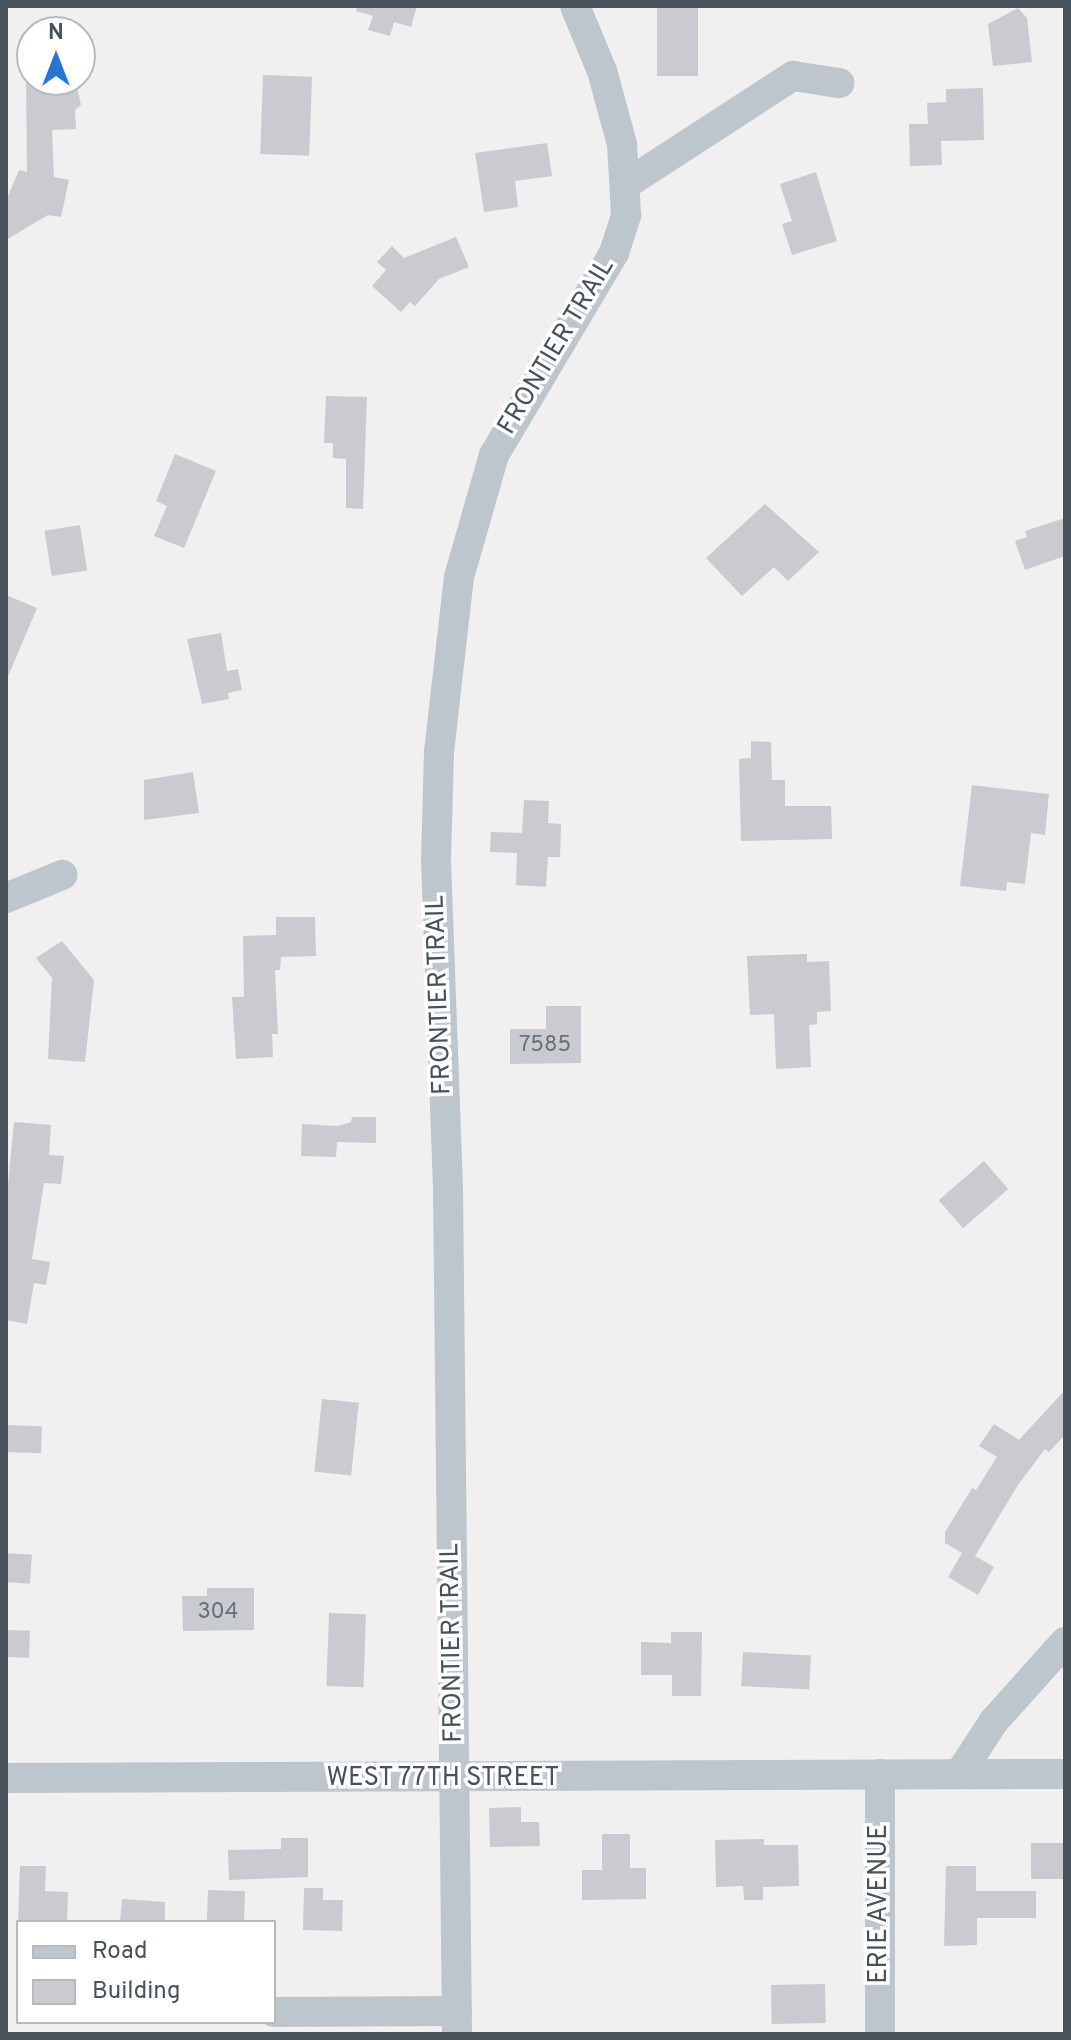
<!DOCTYPE html>
<style>
body{margin:0}
#map{position:relative;width:1071px;height:2040px;overflow:hidden;background:#f1efef;font-family:Overpass,sans-serif}
div>[style]{position:absolute}
[style*='--x']{left:calc(var(--x)*1px);top:calc(var(--y)*1px);width:calc(var(--w)*1px);rotate:calc(var(--a)*1deg)}
.building>*{inset:0;background:#c9cbd1;transform-origin:0 0}
.minor>*{height:30px;margin:-15px;padding:0 15px;transform-origin:15px;border-radius:15px;background:#bec6cd}
span{translate:-50% -50%;white-space:nowrap;text-align:center;line-height:1.15;-webkit-text-stroke:7px #fff;paint-order:stroke}
.number-label{font-size:22px;color:#687078}
.number-label span{-webkit-text-stroke-width:0}
.street-label{font-size:26px;color:#48525b}
.frame{position:absolute;inset:0;border:8px solid #48525b;pointer-events:none}
.legend{position:absolute;left:16px;top:1920px;width:260px;height:104px;box-sizing:border-box;background:#fff;border:2px solid #b6babd;margin:0;padding:10px 14px;list-style:none;font-size:24px;color:#48525b}
.legend li{display:flex;align-items:center;gap:16px;height:40px}
.legend b{width:40px;border:2px solid #b6babd}
.north{position:absolute;left:16px;top:16px;width:80px;height:80px;box-sizing:border-box;background:#fff;border:2px solid #b6babd;border-radius:50%;rotate:0deg;font-size:22px;font-weight:700;line-height:32px;text-align:center;color:#48525b}
.north::after{content:'';display:block;margin:auto;width:28px;height:36px;background:#2674d4;clip-path:polygon(50% 0,100% 100%,50% 72%,0 100%)}
</style>
<div id="map">
<div class="building">
<div style="clip-path:polygon(357px 6px,417px 6px,411px 27px,394px 22px,390px 36px,368px 30px,373px 16px,356px 11px)"></div>
<div style="left:657px;top:6px;width:41px;height:70px"></div>
<div style="clip-path:polygon(1018px 8px,1027px 18px,1032px 62px,993px 66px,988px 24px)"></div>
<div style="left:263px;top:75px;width:49px;height:79px;rotate:2deg"></div>
<div style="clip-path:polygon(26px 80px,75px 80px,81px 105px,75px 110px,76px 129px,52px 130px,54px 177px,69px 180px,61px 217px,48px 215px,6px 240px,6px 201px,19px 170px,27px 172px)"></div>
<div style="clip-path:polygon(983px 88px,984px 140px,941px 141px,942px 165px,910px 166px,909px 124px,928px 124px,927px 103px,946px 102px,946px 89px)"></div>
<div style="clip-path:polygon(547px 143px,552px 176px,515px 181px,518px 207px,484px 212px,475px 153px)"></div>
<div style="clip-path:polygon(816px 172px,837px 241px,792px 255px,782px 224px,792px 221px,780px 184px)"></div>
<div style="clip-path:polygon(456px 237px,469px 267px,439px 279px,415px 306px,410px 302px,401px 312px,372px 286px,386px 270px,377px 262px,392px 246px,404px 258px)"></div>
<div style="clip-path:polygon(326px 396px,367px 397px,363px 509px,346px 508px,346px 459px,333px 458px,333px 443px,324px 443px)"></div>
<div style="clip-path:polygon(175px 454px,216px 471px,184px 548px,154px 536px,167px 506px,156px 501px)"></div>
<div style="clip-path:polygon(765px 504px,819px 552px,788px 581px,774px 567px,742px 596px,706px 558px)"></div>
<div style="clip-path:polygon(1065px 518px,1065px 556px,1025px 570px,1015px 541px,1027px 537px,1025px 531px)"></div>
<div style="left:80px;top:525px;width:46px;height:36px;rotate:81deg"></div>
<div style="clip-path:polygon(6px 595px,37px 608px,6px 681px)"></div>
<div style="clip-path:polygon(221px 633px,227px 671px,238px 669px,242px 690px,228px 693px,229px 699px,202px 704px,187px 639px)"></div>
<div style="clip-path:polygon(751px 741px,771px 742px,772px 780px,785px 780px,785px 806px,831px 806px,832px 839px,741px 841px,739px 759px,751px 758px)"></div>
<div style="clip-path:polygon(193px 772px,199px 813px,144px 820px,144px 780px)"></div>
<div style="clip-path:polygon(972px 785px,1049px 794px,1045px 835px,1031px 833px,1025px 884px,1007px 882px,1006px 891px,960px 886px)"></div>
<div style="clip-path:polygon(524px 800px,549px 801px,548px 823px,561px 824px,560px 857px,548px 857px,546px 887px,516px 885px,517px 853px,490px 852px,491px 832px,522px 833px)"></div>
<div style="clip-path:polygon(276px 917px,315px 917px,316px 956px,281px 957px,280px 970px,275px 970px,278px 1034px,272px 1034px,273px 1057px,236px 1059px,232px 997px,244px 997px,243px 936px,276px 935px)"></div>
<div style="clip-path:polygon(62px 941px,94px 980px,85px 1062px,48px 1059px,52px 978px,36px 958px)"></div>
<div style="clip-path:polygon(807px 954px,807px 962px,829px 961px,831px 1011px,817px 1012px,817px 1024px,809px 1025px,811px 1067px,776px 1069px,774px 1014px,750px 1015px,747px 956px)"></div>
<div style="clip-path:polygon(546px 1006px,581px 1006px,581px 1063px,510px 1064px,510px 1029px,546px 1029px)"></div>
<div style="clip-path:polygon(352px 1117px,376px 1117px,376px 1143px,337px 1142px,336px 1157px,301px 1156px,302px 1124px,337px 1126px,351px 1122px)"></div>
<div style="clip-path:polygon(14px 1122px,51px 1125px,49px 1155px,64px 1156px,61px 1184px,44px 1183px,32px 1259px,50px 1262px,46px 1285px,34px 1283px,27px 1324px,6px 1320px,6px 1205px)"></div>
<div style="left:984px;top:1161px;width:37px;height:60px;rotate:49deg"></div>
<div style="clip-path:polygon(1065px 1390px,1065px 1435px,1049px 1452px,1045px 1449px,1018px 1485px,975px 1556px,994px 1567px,978px 1595px,948px 1577px,962px 1553px,945px 1543px,945px 1532px,972px 1488px,976px 1490px,997px 1457px,979px 1446px,994px 1424px,1019px 1440px)"></div>
<div style="left:322px;top:1399px;width:37px;height:73px;rotate:6deg"></div>
<div style="left:6px;top:1425px;width:36px;height:27px;rotate:2deg"></div>
<div style="left:6px;top:1553px;width:26px;height:29px;rotate:4deg"></div>
<div style="clip-path:polygon(207px 1588px,254px 1588px,254px 1630px,183px 1631px,182px 1596px,207px 1596px)"></div>
<div style="left:329px;top:1613px;width:37px;height:73px;rotate:2deg"></div>
<div style="left:6px;top:1630px;width:24px;height:27px;rotate:2deg"></div>
<div style="clip-path:polygon(671px 1632px,702px 1632px,701px 1696px,672px 1696px,672px 1675px,641px 1675px,641px 1642px,671px 1643px)"></div>
<div style="left:743px;top:1652px;width:68px;height:34px;rotate:3deg"></div>
<div style="clip-path:polygon(521px 1807px,521px 1822px,539px 1822px,540px 1846px,490px 1847px,489px 1808px)"></div>
<div style="clip-path:polygon(602px 1834px,630px 1834px,630px 1868px,646px 1868px,646px 1899px,582px 1900px,582px 1870px,602px 1870px)"></div>
<div style="clip-path:polygon(281px 1838px,308px 1838px,308px 1877px,229px 1880px,228px 1850px,281px 1849px)"></div>
<div style="clip-path:polygon(764px 1839px,764px 1845px,798px 1845px,799px 1886px,763px 1887px,763px 1900px,744px 1900px,743px 1886px,716px 1887px,715px 1840px)"></div>
<div style="left:1065px;top:1843px;width:36px;height:34px;rotate:90deg"></div>
<div style="clip-path:polygon(20px 1866px,46px 1866px,45px 1891px,68px 1892px,67px 1922px,18px 1922px)"></div>
<div style="clip-path:polygon(946px 1866px,976px 1866px,976px 1891px,1036px 1891px,1036px 1918px,977px 1918px,977px 1945px,944px 1946px)"></div>
<div style="clip-path:polygon(304px 1888px,323px 1888px,323px 1900px,343px 1900px,342px 1931px,303px 1930px)"></div>
<div style="left:208px;top:1890px;width:37px;height:32px;rotate:2deg"></div>
<div style="clip-path:polygon(122px 1899px,165px 1902px,165px 1922px,120px 1922px)"></div>
<div style="left:825px;top:1984px;width:39px;height:54px;rotate:89deg"></div>
</div>
<div class="minor">
<div style="--x:628;--y:183;--w:197;--a:-33"></div>
<div style="--x:793;--y:76;--w:47;--a:8.7"></div>
<div style="--x:6;--y:898;--w:61;--a:-22.3"></div>
<div style="--x:960;--y:1773;--w:62;--a:-56.8"></div>
<div style="--x:994;--y:1721;--w:106;--a:-48.1"></div>
<div style="--x:880;--y:1774;--w:260;--a:90"></div>
<div style="--x:6;--y:1778;--w:1059;--a:-0.22"></div>
<div style="--x:274;--y:2012;--w:183;--a:-0.3"></div>
<div style="--x:457;--y:2034;--w:846;--a:-90.61"></div>
<div style="--x:448;--y:1188;--w:328;--a:-92.1"></div>
<div style="--x:436;--y:860;--w:108;--a:-88.4"></div>
<div style="--x:439;--y:752;--w:176;--a:-83.5"></div>
<div style="--x:459;--y:577;--w:127;--a:-74"></div>
<div style="--x:494;--y:455;--w:235;--a:-59.3"></div>
<div style="--x:614;--y:253;--w:40;--a:-72"></div>
<div style="--x:626;--y:215;--w:71;--a:-93.2"></div>
<div style="--x:622;--y:144;--w:76;--a:-105.3"></div>
<div style="--x:602;--y:71;--w:70;--a:-112.6"></div>
</div>
<div class="number-label">
<span style="left:545px;top:1046px">7585</span>
<span style="left:218px;top:1613px">304</span>
</div>
<div class="street-label">
<span style="left:557px;top:347px;rotate:-59deg">FRONTIER TRAIL</span>
<span style="left:440px;top:995px;rotate:-92deg">FRONTIER TRAIL</span>
<span style="left:453px;top:1643px;rotate:-91deg">FRONTIER TRAIL</span>
<span style="left:443px;top:1779px">WEST 77TH STREET</span>
<span style="left:880px;top:1904px;rotate:-90deg">ERIE AVENUE</span>
</div>
<div class="frame"></div>
<ul class="legend">
<li><b style="height:10px;background:#bec6cd"></b>Road</li>
<li><b style="height:22px;background:#c9cbd1"></b>Building</li>
</ul>
<div class="north">N</div>
</div>
